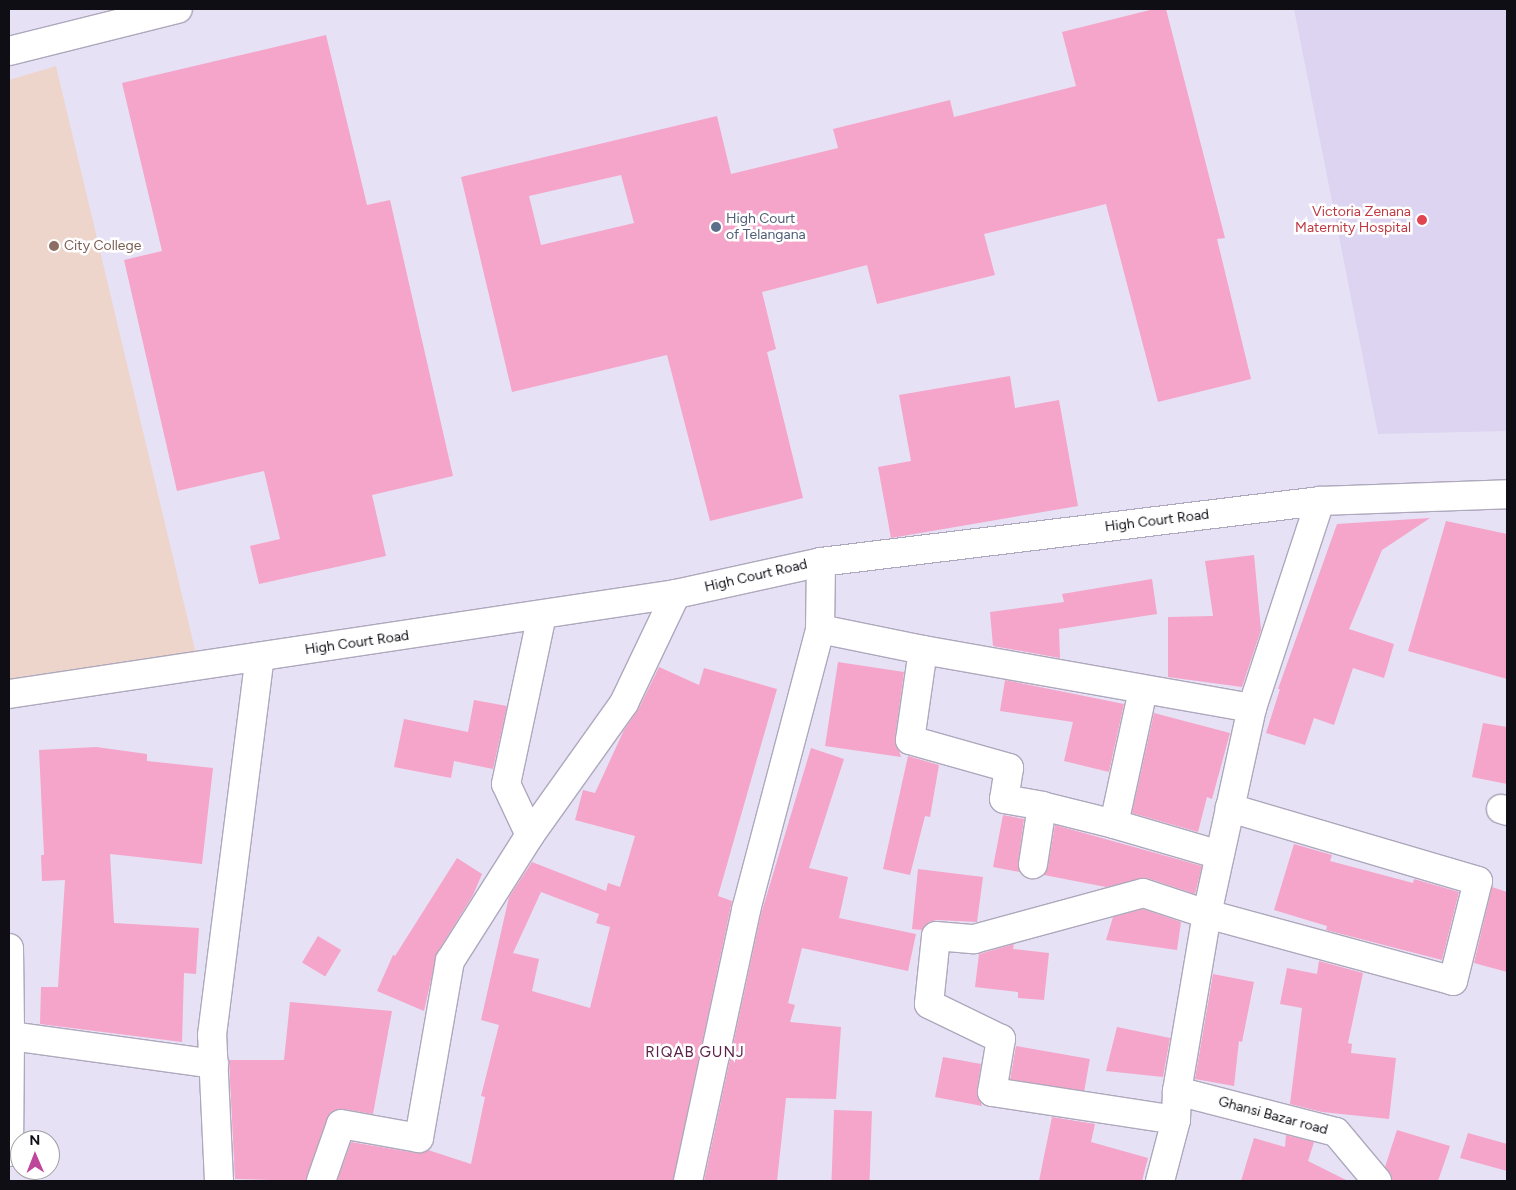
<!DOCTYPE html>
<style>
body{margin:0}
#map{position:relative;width:1516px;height:1190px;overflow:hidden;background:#e7e1f6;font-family:Figtree,sans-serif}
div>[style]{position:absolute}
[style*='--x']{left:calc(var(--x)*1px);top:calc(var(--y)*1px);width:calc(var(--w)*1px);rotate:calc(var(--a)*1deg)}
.built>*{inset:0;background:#dcd4f1}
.education>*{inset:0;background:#edd5cb}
.building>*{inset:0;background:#f4a5c9;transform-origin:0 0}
.roads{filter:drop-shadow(1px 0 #aea8bc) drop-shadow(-1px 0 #aea8bc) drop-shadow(0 1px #aea8bc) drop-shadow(0 -1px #aea8bc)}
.minor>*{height:28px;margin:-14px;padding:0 14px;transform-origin:14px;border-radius:14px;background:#fff}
.highway>*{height:28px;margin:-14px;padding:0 14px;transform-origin:14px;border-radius:14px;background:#fff}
.dots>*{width:14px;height:14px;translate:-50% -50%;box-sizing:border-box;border:2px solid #fff;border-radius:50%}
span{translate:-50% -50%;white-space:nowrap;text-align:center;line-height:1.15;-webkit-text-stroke:5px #fff;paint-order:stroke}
.health-label{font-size:14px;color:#be3a42}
.right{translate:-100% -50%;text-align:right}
.service-label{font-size:14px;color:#4e5e75}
.left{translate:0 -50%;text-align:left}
.education-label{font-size:14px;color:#785e54}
.street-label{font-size:14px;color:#100e15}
.neighbourhood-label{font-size:15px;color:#5c224a;letter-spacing:1px}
.frame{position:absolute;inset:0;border:10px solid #100e15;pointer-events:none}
.north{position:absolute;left:10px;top:1130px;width:50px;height:50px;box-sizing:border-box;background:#fff;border:1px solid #9f9fa1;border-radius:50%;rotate:359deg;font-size:14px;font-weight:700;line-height:20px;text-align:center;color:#100e15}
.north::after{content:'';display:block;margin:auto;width:18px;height:22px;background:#bf479b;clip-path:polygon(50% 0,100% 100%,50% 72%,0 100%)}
</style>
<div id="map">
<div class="built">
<div style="clip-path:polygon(1294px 9px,1507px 9px,1507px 431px,1378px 434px)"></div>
</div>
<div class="education">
<div style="clip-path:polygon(56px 66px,197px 658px,9px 680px,9px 80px)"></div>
</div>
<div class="building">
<div style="clip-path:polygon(evenodd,1154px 9px,1166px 9px,1225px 238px,1217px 239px,1251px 379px,1158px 402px,1106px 204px,984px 234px,995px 275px,877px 304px,867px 265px,762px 292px,776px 349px,767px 352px,803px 498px,710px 521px,667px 355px,512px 392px,461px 177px,717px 116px,731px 174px,838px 148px,833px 129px,950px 100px,954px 117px,1076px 86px,1062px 32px,1154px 9px,621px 175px,634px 223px,541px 245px,529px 196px,621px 175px)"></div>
<div style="clip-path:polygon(326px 35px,367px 205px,390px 200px,453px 476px,372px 495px,386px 556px,259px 584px,250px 546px,280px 539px,264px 471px,177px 491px,124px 260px,162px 251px,122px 83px)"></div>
<div style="clip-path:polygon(1010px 376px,1015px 408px,1059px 400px,1078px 506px,891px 538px,878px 467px,911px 461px,899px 395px)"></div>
<div style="clip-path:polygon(1430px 518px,1382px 550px,1349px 629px,1394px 644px,1384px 678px,1353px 668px,1334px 725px,1314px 718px,1305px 745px,1266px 733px,1280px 689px,1278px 689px,1337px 524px)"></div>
<div style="clip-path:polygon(1446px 521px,1507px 534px,1507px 679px,1408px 651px)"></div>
<div style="clip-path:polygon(1254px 555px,1261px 630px,1242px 687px,1168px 677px,1168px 617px,1213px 616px,1205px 561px)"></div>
<div style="clip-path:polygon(1152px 579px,1157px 614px,1059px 629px,1060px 658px,993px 646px,990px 612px,1064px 602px,1062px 594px)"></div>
<div style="clip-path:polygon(838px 662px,904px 672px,895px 738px,901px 757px,825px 746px)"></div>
<div style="clip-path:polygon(evenodd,659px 667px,699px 685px,704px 668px,777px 689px,718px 896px,732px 901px,673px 1181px,337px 1181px,351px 1142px,416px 1153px,428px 1150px,471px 1164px,485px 1097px,481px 1096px,499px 1025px,481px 1020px,509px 897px,532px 862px,606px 891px,608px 883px,620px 887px,635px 836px,575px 820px,583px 790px,595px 793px,624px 730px,638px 710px,659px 667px,541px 892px,599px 914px,596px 923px,610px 927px,590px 1008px,532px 991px,539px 959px,513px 953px,541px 892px)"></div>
<div style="clip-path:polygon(1005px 680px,1124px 704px,1109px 772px,1064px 761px,1073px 722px,1000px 711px)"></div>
<div style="clip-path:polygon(474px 700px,507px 706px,493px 769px,454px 761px,451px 778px,394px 767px,404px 719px,468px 732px)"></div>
<div style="clip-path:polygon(1154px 713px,1230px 733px,1212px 799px,1207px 797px,1198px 832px,1132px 813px)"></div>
<div style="clip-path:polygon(1483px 723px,1507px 727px,1507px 784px,1472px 777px)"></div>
<div style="clip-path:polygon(96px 747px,147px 754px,147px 761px,213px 768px,202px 864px,110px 854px,114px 923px,199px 928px,196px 974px,184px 973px,182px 1042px,40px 1024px,41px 987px,58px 987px,65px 880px,42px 881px,41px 855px,44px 855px,39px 750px)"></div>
<div style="clip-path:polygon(811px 748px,844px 759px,809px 868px,848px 877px,839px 918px,916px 934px,908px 971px,802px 948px,788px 1003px,795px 1005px,790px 1022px,841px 1027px,836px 1099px,786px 1098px,777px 1181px,704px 1181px,761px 914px)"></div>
<div style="clip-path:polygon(908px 756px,939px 765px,930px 817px,925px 816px,910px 875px,883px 869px)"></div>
<div style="clip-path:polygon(1003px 815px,1024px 819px,1018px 862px,1020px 872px,993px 867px)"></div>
<div style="clip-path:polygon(1055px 825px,1202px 866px,1195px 894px,1147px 878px,1106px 887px,1044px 875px,1048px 866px)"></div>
<div style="clip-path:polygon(1294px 844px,1332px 855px,1330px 861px,1413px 883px,1414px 879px,1459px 892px,1442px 960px,1326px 930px,1327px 926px,1274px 910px)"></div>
<div style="clip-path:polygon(457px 858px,482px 874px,473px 895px,437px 953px,424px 1011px,377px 991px,393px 955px,395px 956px)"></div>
<div style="clip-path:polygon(918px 869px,983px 877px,977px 922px,937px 920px,929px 922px,922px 930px,912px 929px)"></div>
<div style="clip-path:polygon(1492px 887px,1507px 892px,1507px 972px,1474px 963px)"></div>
<div style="clip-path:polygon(1143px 909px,1181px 922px,1177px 950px,1106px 940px,1113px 917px)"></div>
<div style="left:318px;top:936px;width:27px;height:31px;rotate:31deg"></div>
<div style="clip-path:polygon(1014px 944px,1013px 949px,1049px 953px,1044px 1000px,1018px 998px,1018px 992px,975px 987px,979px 954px)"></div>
<div style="clip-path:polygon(1319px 961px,1363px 973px,1348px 1043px,1352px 1044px,1351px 1053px,1396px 1058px,1389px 1119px,1322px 1112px,1290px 1104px,1302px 1008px,1280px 1004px,1287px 968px,1317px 974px)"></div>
<div style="clip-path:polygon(1213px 974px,1254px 982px,1242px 1042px,1239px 1041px,1234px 1086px,1195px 1079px)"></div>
<div style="clip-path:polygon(290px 1002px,392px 1011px,373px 1114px,343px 1109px,330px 1113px,306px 1181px,235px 1179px,229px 1060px,284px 1060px)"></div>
<div style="clip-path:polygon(1117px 1027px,1170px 1038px,1163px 1077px,1106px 1071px)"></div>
<div style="left:1016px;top:1046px;width:75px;height:34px;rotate:10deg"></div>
<div style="clip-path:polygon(943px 1057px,981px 1064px,977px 1090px,982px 1106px,935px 1097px)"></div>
<div style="left:834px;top:1110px;width:38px;height:71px;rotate:2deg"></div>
<div style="clip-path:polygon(1052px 1117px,1095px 1124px,1091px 1142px,1148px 1158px,1142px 1181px,1039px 1181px)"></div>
<div style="clip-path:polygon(1397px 1130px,1450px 1146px,1438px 1181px,1392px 1181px,1385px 1167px)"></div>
<div style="clip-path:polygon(1468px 1133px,1507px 1144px,1507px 1171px,1460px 1158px)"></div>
<div style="clip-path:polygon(1286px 1135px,1314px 1142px,1308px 1161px,1348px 1181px,1241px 1181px,1254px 1138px,1285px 1147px)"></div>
</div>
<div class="roads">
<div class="minor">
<div style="--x:820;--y:629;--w:105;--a:11.5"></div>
<div style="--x:923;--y:650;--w:91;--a:98.2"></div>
<div style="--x:910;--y:740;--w:103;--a:15.8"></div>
<div style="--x:1009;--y:768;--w:31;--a:99"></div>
<div style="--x:1004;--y:799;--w:39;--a:10"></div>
<div style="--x:1042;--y:806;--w:59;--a:98.8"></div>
<div style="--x:923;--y:650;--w:334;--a:10"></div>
<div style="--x:1042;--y:806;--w:74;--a:14"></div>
<div style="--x:1114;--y:824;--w:137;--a:-77.8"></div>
<div style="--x:1501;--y:809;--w:6;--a:18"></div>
<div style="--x:1114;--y:824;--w:110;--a:16.3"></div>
<div style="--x:530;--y:835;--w:56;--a:-115.2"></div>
<div style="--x:506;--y:784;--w:173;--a:-78"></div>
<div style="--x:9;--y:948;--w:88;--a:89.3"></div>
<div style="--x:1177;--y:1091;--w:164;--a:14.5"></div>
<div style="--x:1336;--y:1132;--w:64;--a:50.1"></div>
<div style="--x:1176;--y:1120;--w:186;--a:-171.3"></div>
<div style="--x:992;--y:1092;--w:54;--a:-80.4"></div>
<div style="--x:1001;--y:1039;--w:80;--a:-154.1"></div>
<div style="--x:929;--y:1004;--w:68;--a:-84.1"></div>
<div style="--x:936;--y:936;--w:38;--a:5"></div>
<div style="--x:974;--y:939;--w:175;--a:-15.2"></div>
<div style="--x:1143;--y:893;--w:67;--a:18.2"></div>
<div style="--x:1207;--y:914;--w:255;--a:15.2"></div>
<div style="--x:1453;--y:981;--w:103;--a:-76"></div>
<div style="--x:1478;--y:881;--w:259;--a:-163.6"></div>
<div style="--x:9;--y:1152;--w:116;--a:-89.5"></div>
<div style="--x:10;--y:1036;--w:206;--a:7.8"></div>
<div style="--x:219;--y:1181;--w:146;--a:-92.7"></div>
<div style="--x:212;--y:1035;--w:381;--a:-82.8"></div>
<div style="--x:321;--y:1181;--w:60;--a:-70.7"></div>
<div style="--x:341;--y:1124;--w:79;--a:10.2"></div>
<div style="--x:419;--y:1138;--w:180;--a:-80.1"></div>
<div style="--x:450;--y:961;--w:149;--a:-57.6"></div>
<div style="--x:530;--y:835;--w:162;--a:-54.5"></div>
<div style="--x:624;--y:703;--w:121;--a:-64.5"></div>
<div style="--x:688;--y:1181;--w:277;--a:-77.9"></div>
<div style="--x:746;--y:910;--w:291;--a:-75.2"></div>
<div style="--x:820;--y:629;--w:67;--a:-89.1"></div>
<div style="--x:1160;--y:1181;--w:63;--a:-75.3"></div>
<div style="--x:1176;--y:1120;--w:29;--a:-88"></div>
<div style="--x:1177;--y:1091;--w:180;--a:-80.4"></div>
<div style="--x:1207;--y:914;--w:211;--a:-77.7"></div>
<div style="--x:1252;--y:708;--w:218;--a:-71.8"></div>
</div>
<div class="highway">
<div style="--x:9;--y:51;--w:174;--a:-14"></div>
<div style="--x:9;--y:694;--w:674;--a:-8.53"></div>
<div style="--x:676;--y:594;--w:148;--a:-12.4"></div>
<div style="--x:821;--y:562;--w:503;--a:-6.97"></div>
<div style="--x:1320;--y:501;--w:187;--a:-2.1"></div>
</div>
</div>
<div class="dots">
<div style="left:1422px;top:220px;background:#e0444e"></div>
<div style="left:716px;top:227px;background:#5c6f8a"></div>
<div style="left:54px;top:246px;background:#8d6e63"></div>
</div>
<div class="health-label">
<span class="right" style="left:1411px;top:220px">Victoria Zenana<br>Maternity Hospital</span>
</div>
<div class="service-label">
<span class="left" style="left:726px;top:227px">High Court<br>of Telangana</span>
</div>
<div class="education-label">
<span class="left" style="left:64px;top:246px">City College</span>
</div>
<div class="street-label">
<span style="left:1157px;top:521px;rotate:-7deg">High Court Road</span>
<span style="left:756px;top:576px;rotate:-13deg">High Court Road</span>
<span style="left:357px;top:643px;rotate:-8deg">High Court Road</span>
<span style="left:1273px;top:1116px;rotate:15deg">Ghansi Bazar road</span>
</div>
<div class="neighbourhood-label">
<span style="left:695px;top:1053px">RIQAB GUNJ</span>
</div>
<div class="frame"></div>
<div class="north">N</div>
</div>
